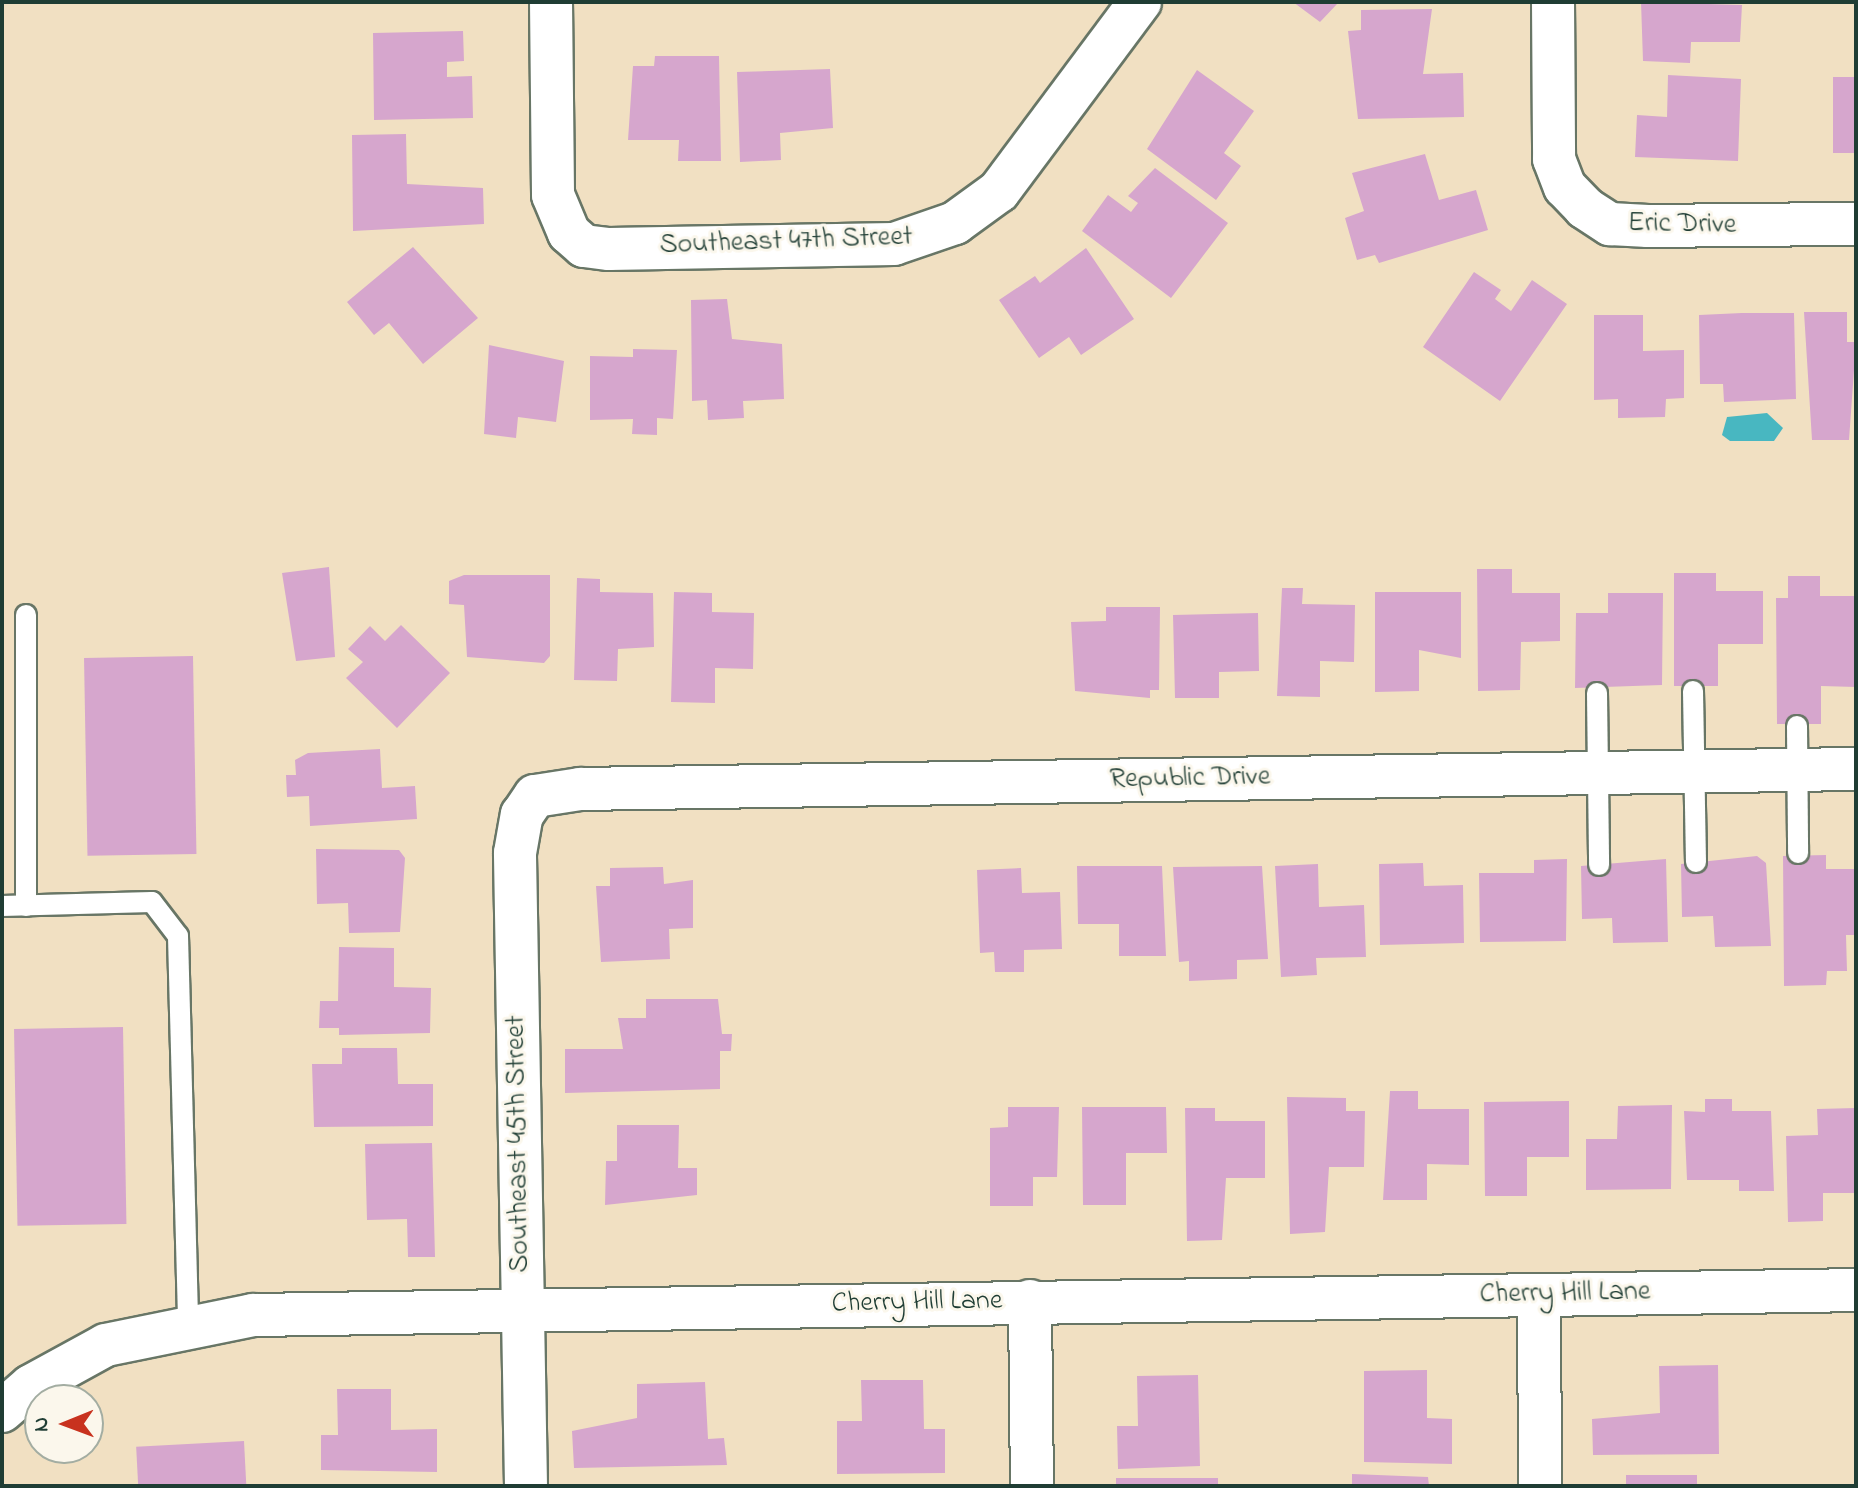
<!DOCTYPE html>
<style>
body{margin:0}
#map{position:relative;width:1858px;height:1488px;overflow:hidden;background:#f1e0c2;font-family:"Indie Flower",sans-serif}
div>[style]{position:absolute}
[style*='--x']{left:calc(var(--x)*1px);top:calc(var(--y)*1px);width:calc(var(--w)*1px);rotate:calc(var(--a)*1deg)}
.water>*{inset:0;background:#48b7c1}
.building>*{inset:0;background:#d6a6cd;transform-origin:0 0}
.roads{filter:drop-shadow(2px 0 #687666) drop-shadow(-2px 0 #687666) drop-shadow(0 2px #687666) drop-shadow(0 -2px #687666)}
.service>*{height:20px;margin:-10px;padding:0 10px;transform-origin:10px;border-radius:10px;background:#fff}
.minor>*{height:42px;margin:-21px;padding:0 21px;transform-origin:21px;border-radius:21px;background:#fff}
span{translate:-50% -50%;white-space:nowrap;text-align:center;line-height:1.15;-webkit-text-stroke:6px #fbf7ec;paint-order:stroke}
.street-label{font-size:28px;color:#1f3d34}
.frame{position:absolute;inset:0;border:4px solid #1f3d34;pointer-events:none}
.north{position:absolute;left:24px;top:1384px;width:80px;height:80px;box-sizing:border-box;background:#fbf7ec;border:2px solid #a3ada2;border-radius:50%;rotate:269deg;font-size:22px;font-weight:700;line-height:32px;text-align:center;color:#1f3d34}
.north::after{content:'';display:block;margin:auto;width:28px;height:36px;background:#c8321e;clip-path:polygon(50% 0,100% 100%,50% 72%,0 100%)}
</style>
<div id="map">
<div class="water">
<div style="clip-path:polygon(1767px 413px,1783px 428px,1774px 441px,1730px 441px,1722px 435px,1727px 417px)"></div>
</div>
<div class="building">
<div style="clip-path:polygon(1293px 2px,1339px 2px,1320px 22px)"></div>
<div style="clip-path:polygon(1641px 2px,1742px 5px,1740px 42px,1691px 42px,1690px 63px,1643px 61px)"></div>
<div style="clip-path:polygon(1432px 9px,1423px 74px,1463px 73px,1464px 117px,1358px 119px,1348px 31px,1361px 30px,1361px 10px)"></div>
<div style="clip-path:polygon(463px 31px,464px 61px,447px 62px,447px 77px,472px 76px,473px 118px,374px 120px,373px 33px)"></div>
<div style="clip-path:polygon(655px 56px,719px 56px,721px 161px,678px 161px,679px 140px,628px 140px,633px 66px,654px 66px)"></div>
<div style="clip-path:polygon(830px 69px,833px 128px,780px 133px,781px 160px,740px 162px,737px 72px)"></div>
<div style="clip-path:polygon(1197px 70px,1254px 111px,1224px 153px,1241px 166px,1216px 200px,1147px 149px)"></div>
<div style="clip-path:polygon(1668px 75px,1741px 79px,1738px 161px,1635px 157px,1637px 115px,1667px 117px)"></div>
<div style="left:1833px;top:77px;width:23px;height:76px"></div>
<div style="clip-path:polygon(406px 134px,407px 184px,483px 188px,484px 224px,353px 231px,352px 135px)"></div>
<div style="clip-path:polygon(1425px 154px,1439px 200px,1476px 190px,1488px 230px,1379px 263px,1375px 255px,1357px 260px,1345px 218px,1364px 211px,1352px 173px)"></div>
<div style="clip-path:polygon(1155px 168px,1228px 223px,1171px 298px,1082px 231px,1108px 195px,1131px 212px,1138px 203px,1128px 196px)"></div>
<div style="clip-path:polygon(413px 247px,478px 318px,423px 364px,389px 323px,374px 335px,347px 302px)"></div>
<div style="clip-path:polygon(1086px 248px,1134px 319px,1081px 355px,1069px 337px,1039px 358px,999px 300px,1035px 276px,1040px 283px)"></div>
<div style="clip-path:polygon(1474px 272px,1501px 290px,1495px 299px,1511px 311px,1532px 280px,1567px 304px,1500px 401px,1423px 347px)"></div>
<div style="clip-path:polygon(727px 299px,732px 339px,782px 344px,784px 399px,743px 401px,744px 418px,708px 420px,707px 400px,692px 401px,691px 300px)"></div>
<div style="clip-path:polygon(1804px 312px,1847px 312px,1847px 342px,1856px 342px,1849px 440px,1812px 440px)"></div>
<div style="clip-path:polygon(1742px 313px,1794px 313px,1796px 399px,1724px 402px,1723px 384px,1700px 384px,1699px 315px)"></div>
<div style="clip-path:polygon(1594px 315px,1643px 315px,1643px 351px,1684px 350px,1684px 398px,1666px 399px,1665px 417px,1618px 418px,1618px 399px,1594px 400px)"></div>
<div style="clip-path:polygon(489px 345px,564px 361px,556px 422px,518px 417px,516px 438px,484px 434px)"></div>
<div style="clip-path:polygon(633px 349px,677px 350px,673px 419px,657px 418px,657px 435px,632px 434px,633px 419px,590px 420px,590px 356px,633px 357px)"></div>
<div style="clip-path:polygon(329px 567px,335px 657px,296px 661px,282px 573px)"></div>
<div style="clip-path:polygon(1477px 569px,1512px 569px,1512px 593px,1560px 593px,1560px 641px,1521px 642px,1520px 690px,1478px 691px)"></div>
<div style="clip-path:polygon(1674px 573px,1716px 573px,1716px 591px,1763px 591px,1763px 644px,1718px 644px,1718px 686px,1674px 686px)"></div>
<div style="clip-path:polygon(464px 575px,550px 575px,550px 656px,544px 663px,467px 657px,464px 605px,449px 604px,449px 581px)"></div>
<div style="clip-path:polygon(1788px 576px,1820px 576px,1820px 596px,1856px 596px,1856px 687px,1821px 686px,1821px 724px,1777px 724px,1776px 598px,1788px 598px)"></div>
<div style="clip-path:polygon(577px 578px,600px 579px,600px 592px,653px 593px,654px 647px,618px 649px,617px 681px,574px 680px)"></div>
<div style="clip-path:polygon(1282px 588px,1303px 588px,1302px 604px,1355px 605px,1354px 662px,1320px 661px,1320px 697px,1277px 696px)"></div>
<div style="clip-path:polygon(674px 592px,712px 593px,712px 612px,754px 613px,753px 669px,715px 668px,715px 703px,671px 702px)"></div>
<div style="clip-path:polygon(1375px 592px,1461px 592px,1461px 658px,1419px 650px,1419px 691px,1375px 692px)"></div>
<div style="clip-path:polygon(1608px 593px,1663px 593px,1662px 685px,1575px 688px,1576px 613px,1608px 613px)"></div>
<div style="clip-path:polygon(1106px 607px,1160px 607px,1159px 690px,1150px 690px,1150px 698px,1075px 691px,1071px 622px,1106px 621px)"></div>
<div style="clip-path:polygon(1258px 613px,1259px 671px,1219px 672px,1219px 698px,1175px 698px,1173px 615px)"></div>
<div style="clip-path:polygon(401px 625px,450px 673px,397px 728px,346px 678px,363px 662px,348px 649px,370px 626px,385px 641px)"></div>
<div style="left:193px;top:656px;width:198px;height:109px;rotate:89deg"></div>
<div style="clip-path:polygon(380px 749px,382px 788px,415px 786px,417px 819px,310px 826px,309px 796px,287px 797px,286px 775px,296px 775px,295px 760px,308px 753px)"></div>
<div style="clip-path:polygon(316px 849px,399px 850px,405px 858px,400px 932px,349px 933px,348px 903px,317px 904px)"></div>
<div style="clip-path:polygon(1826px 855px,1826px 869px,1856px 869px,1856px 935px,1846px 935px,1847px 971px,1827px 971px,1826px 985px,1784px 986px,1783px 856px)"></div>
<div style="clip-path:polygon(1757px 856px,1766px 863px,1771px 946px,1715px 947px,1713px 916px,1682px 917px,1681px 864px)"></div>
<div style="clip-path:polygon(1567px 859px,1566px 941px,1480px 942px,1479px 873px,1534px 873px,1534px 860px)"></div>
<div style="clip-path:polygon(1666px 859px,1668px 942px,1613px 943px,1612px 918px,1582px 919px,1581px 866px)"></div>
<div style="clip-path:polygon(1423px 863px,1424px 886px,1463px 885px,1464px 943px,1380px 945px,1379px 864px)"></div>
<div style="clip-path:polygon(1318px 864px,1319px 907px,1364px 905px,1366px 957px,1316px 958px,1317px 975px,1281px 977px,1275px 866px)"></div>
<div style="clip-path:polygon(1077px 866px,1162px 866px,1166px 956px,1119px 956px,1119px 924px,1078px 924px)"></div>
<div style="clip-path:polygon(1262px 866px,1268px 959px,1237px 960px,1237px 979px,1189px 981px,1189px 961px,1179px 962px,1173px 867px)"></div>
<div style="clip-path:polygon(663px 867px,664px 884px,693px 880px,693px 928px,669px 929px,670px 959px,601px 962px,596px 886px,610px 886px,610px 868px)"></div>
<div style="clip-path:polygon(1021px 868px,1022px 893px,1060px 892px,1062px 949px,1024px 950px,1024px 972px,995px 972px,994px 952px,980px 953px,977px 870px)"></div>
<div style="clip-path:polygon(339px 947px,394px 948px,394px 987px,431px 988px,430px 1033px,339px 1035px,339px 1028px,319px 1028px,320px 1001px,338px 1001px)"></div>
<div style="clip-path:polygon(646px 999px,718px 999px,722px 1034px,732px 1034px,731px 1051px,720px 1051px,720px 1089px,565px 1093px,565px 1049px,623px 1049px,618px 1018px,646px 1018px)"></div>
<div style="left:123px;top:1027px;width:197px;height:109px;rotate:89deg"></div>
<div style="clip-path:polygon(342px 1048px,397px 1048px,398px 1084px,433px 1084px,433px 1126px,314px 1127px,312px 1064px,342px 1064px)"></div>
<div style="clip-path:polygon(1390px 1091px,1418px 1091px,1418px 1109px,1469px 1109px,1469px 1165px,1427px 1164px,1427px 1200px,1383px 1200px)"></div>
<div style="clip-path:polygon(1287px 1097px,1346px 1098px,1346px 1111px,1365px 1111px,1364px 1167px,1329px 1167px,1325px 1232px,1290px 1234px)"></div>
<div style="clip-path:polygon(1705px 1099px,1732px 1099px,1732px 1111px,1771px 1111px,1774px 1191px,1739px 1191px,1739px 1180px,1687px 1180px,1684px 1111px,1705px 1112px)"></div>
<div style="clip-path:polygon(1569px 1101px,1569px 1157px,1527px 1157px,1527px 1196px,1485px 1196px,1484px 1102px)"></div>
<div style="clip-path:polygon(1672px 1105px,1671px 1189px,1586px 1190px,1586px 1139px,1617px 1139px,1618px 1106px)"></div>
<div style="clip-path:polygon(1008px 1107px,1059px 1107px,1057px 1177px,1033px 1177px,1033px 1206px,990px 1206px,990px 1128px,1008px 1127px)"></div>
<div style="clip-path:polygon(1082px 1107px,1166px 1107px,1167px 1153px,1126px 1153px,1126px 1205px,1083px 1205px)"></div>
<div style="clip-path:polygon(1185px 1108px,1215px 1108px,1215px 1121px,1265px 1121px,1265px 1178px,1226px 1178px,1222px 1240px,1187px 1241px)"></div>
<div style="clip-path:polygon(1856px 1108px,1856px 1193px,1823px 1193px,1823px 1221px,1788px 1222px,1786px 1136px,1818px 1135px,1817px 1109px)"></div>
<div style="clip-path:polygon(617px 1125px,679px 1125px,678px 1168px,697px 1168px,697px 1195px,605px 1205px,606px 1161px,617px 1161px)"></div>
<div style="clip-path:polygon(432px 1143px,435px 1257px,408px 1257px,407px 1219px,367px 1220px,365px 1144px)"></div>
<div style="clip-path:polygon(1718px 1365px,1719px 1454px,1593px 1455px,1592px 1419px,1660px 1413px,1659px 1366px)"></div>
<div style="clip-path:polygon(1427px 1370px,1427px 1418px,1452px 1419px,1452px 1464px,1364px 1462px,1364px 1371px)"></div>
<div style="clip-path:polygon(1198px 1375px,1200px 1466px,1118px 1469px,1117px 1426px,1138px 1426px,1137px 1376px)"></div>
<div style="clip-path:polygon(861px 1380px,923px 1380px,924px 1429px,945px 1429px,945px 1473px,837px 1474px,837px 1421px,862px 1421px)"></div>
<div style="clip-path:polygon(705px 1382px,708px 1439px,724px 1438px,727px 1465px,574px 1468px,572px 1431px,637px 1418px,637px 1384px)"></div>
<div style="clip-path:polygon(337px 1389px,391px 1389px,391px 1430px,437px 1429px,437px 1472px,321px 1470px,321px 1435px,338px 1435px)"></div>
<div style="left:244px;top:1441px;width:45px;height:108px;rotate:87deg"></div>
<div style="clip-path:polygon(1352px 1474px,1428px 1477px,1429px 1486px,1352px 1486px)"></div>
<div style="left:1626px;top:1475px;width:71px;height:11px"></div>
<div style="left:1218px;top:1478px;width:8px;height:102px;rotate:90deg"></div>
</div>
<div class="roads">
<div class="service">
<div style="--x:1693;--y:691;--w:171;--a:89"></div>
<div style="--x:1597;--y:693;--w:172;--a:89.3"></div>
<div style="--x:1797;--y:726;--w:127;--a:89.5"></div>
<div style="--x:2;--y:906;--w:150;--a:-1.5"></div>
<div style="--x:152;--y:902;--w:43;--a:52.6"></div>
<div style="--x:178;--y:936;--w:388;--a:88.5"></div>
<div style="--x:26;--y:906;--w:291;--a:-90"></div>
</div>
<div class="minor">
<div style="--x:551;--y:2;--w:193;--a:89.4"></div>
<div style="--x:553;--y:195;--w:41;--a:67.2"></div>
<div style="--x:569;--y:233;--w:20;--a:41"></div>
<div style="--x:584;--y:246;--w:25;--a:7"></div>
<div style="--x:609;--y:249;--w:285;--a:-1"></div>
<div style="--x:894;--y:244;--w:65;--a:-19"></div>
<div style="--x:955;--y:223;--w:54;--a:-36"></div>
<div style="--x:999;--y:191;--w:236;--a:-53.3"></div>
<div style="--x:1553;--y:2;--w:157;--a:89.6"></div>
<div style="--x:1554;--y:159;--w:30;--a:69"></div>
<div style="--x:1565;--y:187;--w:29;--a:46"></div>
<div style="--x:1585;--y:208;--w:30;--a:33"></div>
<div style="--x:1610;--y:224;--w:38;--a:3"></div>
<div style="--x:1648;--y:226;--w:208;--a:-0.6"></div>
<div style="--x:1539;--y:1295;--w:191;--a:89.7"></div>
<div style="--x:1030;--y:1301;--w:185;--a:89.4"></div>
<div style="--x:2;--y:1411;--w:38;--a:-41"></div>
<div style="--x:31;--y:1386;--w:85;--a:-28.7"></div>
<div style="--x:106;--y:1345;--w:150;--a:-11.5"></div>
<div style="--x:253;--y:1315;--w:1603;--a:-0.89"></div>
<div style="--x:526;--y:1486;--w:633;--a:-91"></div>
<div style="--x:515;--y:853;--w:39;--a:-80"></div>
<div style="--x:522;--y:815;--w:23;--a:-56"></div>
<div style="--x:535;--y:796;--w:46;--a:-8.8"></div>
<div style="--x:580;--y:789;--w:1276;--a:-0.9"></div>
</div>
</div>
<div class="street-label">
<span style="left:1682px;top:225px;rotate:1deg">Eric Drive</span>
<span style="left:786px;top:242px;rotate:-2deg">Southeast 47th Street</span>
<span style="left:1190px;top:779px;rotate:-1deg">Republic Drive</span>
<span style="left:519px;top:1144px;rotate:-91deg">Southeast 45th Street</span>
<span style="left:1565px;top:1294px;rotate:-1deg">Cherry Hill Lane</span>
<span style="left:917px;top:1303px;rotate:-1deg">Cherry Hill Lane</span>
</div>
<div class="frame"></div>
<div class="north">N</div>
</div>
